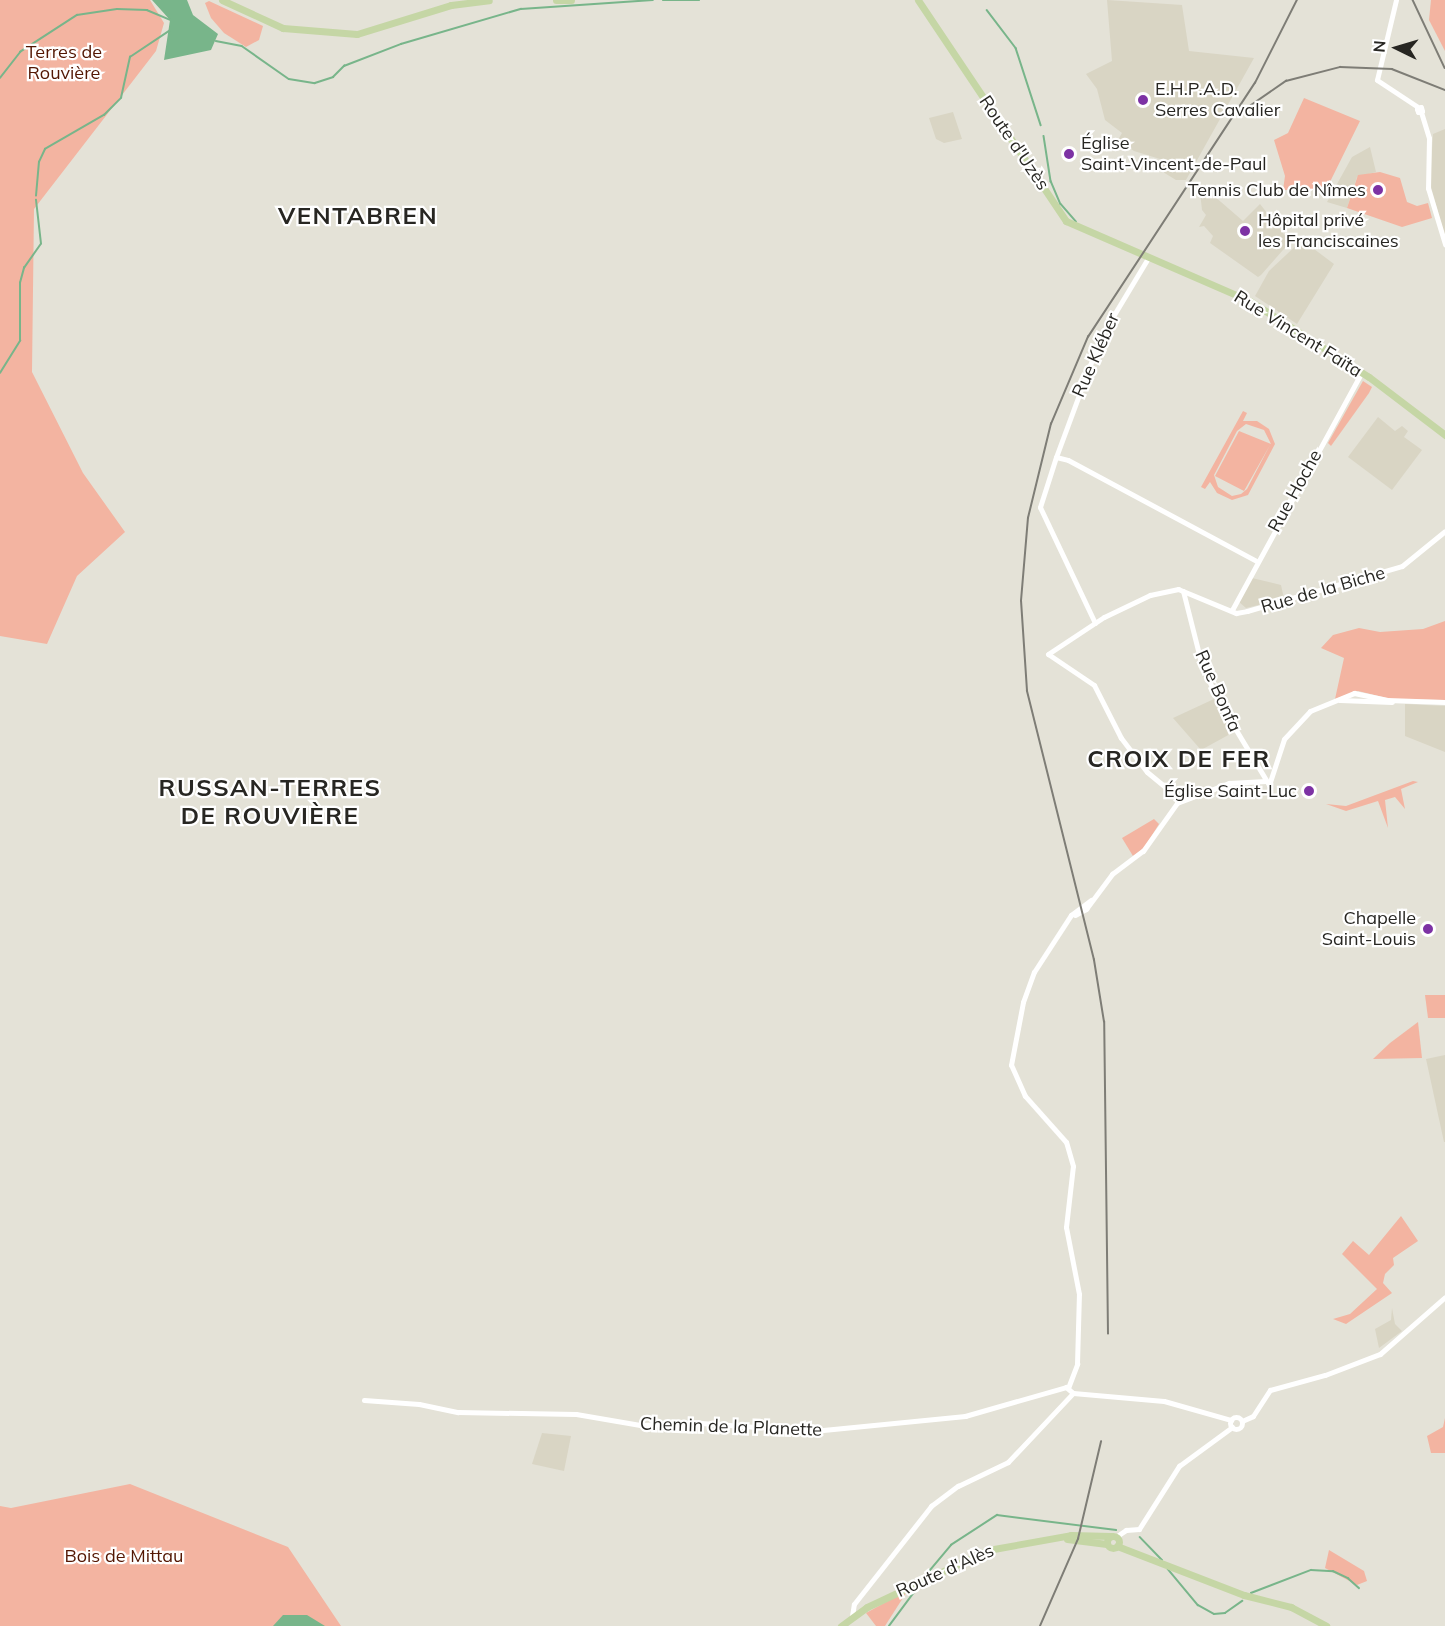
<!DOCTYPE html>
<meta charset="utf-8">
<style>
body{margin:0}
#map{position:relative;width:1445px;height:1626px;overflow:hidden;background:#e4e2d7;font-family:Mulish,sans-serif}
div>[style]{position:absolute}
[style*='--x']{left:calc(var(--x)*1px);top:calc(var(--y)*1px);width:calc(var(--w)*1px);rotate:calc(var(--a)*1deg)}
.built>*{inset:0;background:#d9d5c4}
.green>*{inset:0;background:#f3b4a1}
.water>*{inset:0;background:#78b58a}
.stream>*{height:1.5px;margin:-0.75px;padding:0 0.75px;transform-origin:0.75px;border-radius:0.75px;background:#78b58a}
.minor>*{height:5px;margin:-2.5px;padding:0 2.5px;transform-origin:2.5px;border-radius:2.5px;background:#fff}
.minor>.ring{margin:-2.5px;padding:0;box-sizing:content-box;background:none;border:5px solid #fff;border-radius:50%}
.major>*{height:7px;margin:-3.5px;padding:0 3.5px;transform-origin:3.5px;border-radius:3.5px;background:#c5d6a5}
.major>.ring{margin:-3.5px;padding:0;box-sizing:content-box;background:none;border:7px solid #c5d6a5;border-radius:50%}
.rail>*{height:1.5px;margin:-0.75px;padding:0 0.75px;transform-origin:0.75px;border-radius:0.75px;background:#7e7d76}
.dots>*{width:16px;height:16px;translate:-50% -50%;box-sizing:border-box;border:3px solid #fff;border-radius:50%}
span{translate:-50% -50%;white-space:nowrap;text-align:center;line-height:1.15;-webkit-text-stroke:4.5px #fff;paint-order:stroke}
.park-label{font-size:18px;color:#531602}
.poi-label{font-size:18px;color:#272622}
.left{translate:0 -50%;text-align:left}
.right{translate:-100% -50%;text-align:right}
.street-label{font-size:18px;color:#272622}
.district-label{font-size:24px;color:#272622;font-weight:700;letter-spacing:1.5px}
.north{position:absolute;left:1367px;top:18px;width:60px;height:60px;-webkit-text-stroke:4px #fff;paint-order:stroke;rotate:275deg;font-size:16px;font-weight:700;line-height:24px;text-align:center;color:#272622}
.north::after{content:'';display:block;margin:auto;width:21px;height:27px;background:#272622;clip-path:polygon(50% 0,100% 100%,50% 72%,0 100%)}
</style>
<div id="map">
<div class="built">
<div style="clip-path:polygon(1107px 0,1182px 5px,1189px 51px,1254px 58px,1186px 180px,1176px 180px,1158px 169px,1160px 159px,1134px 151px,1118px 140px,1122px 133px,1105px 120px,1097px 89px,1086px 74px,1112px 61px)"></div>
<div style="clip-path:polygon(953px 112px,962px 139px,944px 143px,936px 139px,929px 118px)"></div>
<div style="clip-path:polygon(1445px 129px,1445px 237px,1430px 183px,1433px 134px)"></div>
<div style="clip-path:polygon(1370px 147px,1376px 172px,1357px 177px,1347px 208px,1327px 202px,1352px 157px)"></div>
<div style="clip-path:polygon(1199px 183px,1243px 221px,1260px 204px,1290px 242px,1261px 275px,1258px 277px,1210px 243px,1213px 236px,1204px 226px,1199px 227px,1206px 215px,1202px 210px)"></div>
<div style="clip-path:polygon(1302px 240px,1334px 264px,1297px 324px,1255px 296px,1269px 271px)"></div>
<div style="clip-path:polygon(1378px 417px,1395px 431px,1402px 426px,1408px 431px,1404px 437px,1422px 450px,1392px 490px,1348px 457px)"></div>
<div style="clip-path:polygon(1252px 578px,1281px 585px,1284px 599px,1246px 608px,1239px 602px)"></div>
<div style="clip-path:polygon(1214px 699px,1232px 733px,1201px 750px,1173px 718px)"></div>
<div style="clip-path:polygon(1405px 704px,1445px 706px,1445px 752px,1405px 736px)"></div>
<div style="clip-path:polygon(1445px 1055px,1445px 1142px,1444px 1142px,1426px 1059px)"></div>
<div style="clip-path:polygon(1392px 1308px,1395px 1324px,1402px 1331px,1379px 1348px,1375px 1329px,1391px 1320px)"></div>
<div style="clip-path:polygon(542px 1433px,571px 1436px,564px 1471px,532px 1464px)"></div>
</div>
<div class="green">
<div style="clip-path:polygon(0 0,150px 0,164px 23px,156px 51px,34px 209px,32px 372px,83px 473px,125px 532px,77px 576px,47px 644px,0 636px)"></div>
<div style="clip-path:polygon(1431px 0,1445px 0,1445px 51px,1429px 20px)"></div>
<div style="clip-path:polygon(209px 1px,263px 26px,259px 40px,246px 47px,224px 33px,211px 18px,205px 3px)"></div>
<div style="clip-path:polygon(1304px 98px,1360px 121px,1326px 190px,1283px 190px,1285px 176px,1274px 140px,1288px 133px)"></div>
<div style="clip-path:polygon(1380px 172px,1400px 178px,1407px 202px,1417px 206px,1428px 203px,1432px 218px,1402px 227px,1347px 208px,1358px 175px)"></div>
<div style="clip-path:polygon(1363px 381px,1372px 387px,1369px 393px,1331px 446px,1328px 443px)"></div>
<div style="clip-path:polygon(evenodd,1243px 411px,1247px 413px,1243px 421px,1257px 421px,1269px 429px,1275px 444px,1248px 495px,1232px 500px,1217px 493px,1210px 482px,1205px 489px,1201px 487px,1243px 411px,1246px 424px,1264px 430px,1271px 444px,1239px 431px,1215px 476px,1244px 491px,1270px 445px,1247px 489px,1241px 494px,1232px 496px,1218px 487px,1214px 475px,1237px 431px,1246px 424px)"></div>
<div style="clip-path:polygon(1445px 621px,1445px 700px,1391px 699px,1358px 691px,1335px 699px,1344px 658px,1321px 648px,1333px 635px,1359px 628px,1380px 632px,1423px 629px)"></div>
<div style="clip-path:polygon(1413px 781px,1418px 782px,1401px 789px,1405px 809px,1395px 797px,1385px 800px,1388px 828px,1378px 801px,1346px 811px,1326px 804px,1346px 806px)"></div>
<div style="clip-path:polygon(1154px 819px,1159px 824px,1144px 848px,1133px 856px,1122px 838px)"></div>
<div style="clip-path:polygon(1425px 995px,1445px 995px,1445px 1018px,1428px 1018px)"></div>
<div style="clip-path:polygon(1418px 1022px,1422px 1058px,1373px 1059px,1390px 1043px)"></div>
<div style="clip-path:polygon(1401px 1216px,1418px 1241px,1393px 1258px,1394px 1265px,1385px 1274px,1383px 1283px,1392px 1293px,1346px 1324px,1333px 1319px,1350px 1314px,1377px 1289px,1342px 1254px,1353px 1241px,1369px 1255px)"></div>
<div style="clip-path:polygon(1445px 1418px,1445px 1453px,1431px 1453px,1427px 1436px,1443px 1427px)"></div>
<div style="clip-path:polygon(130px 1484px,288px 1547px,341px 1626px,0 1626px,0 1506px,11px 1508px)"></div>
<div style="clip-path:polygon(1329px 1550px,1364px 1571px,1367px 1581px,1357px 1585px,1325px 1568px)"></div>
<div style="clip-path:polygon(908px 1590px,885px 1626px,876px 1626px,866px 1613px)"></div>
</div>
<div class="water">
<div style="clip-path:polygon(152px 0,187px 0,193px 15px,218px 34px,211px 50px,164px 60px,170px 20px)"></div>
<div style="clip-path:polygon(283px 1615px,307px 1615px,325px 1626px,273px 1626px)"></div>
</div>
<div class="stream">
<div style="--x:663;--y:0;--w:36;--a:0"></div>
<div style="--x:987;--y:10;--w:48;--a:52.7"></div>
<div style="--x:1016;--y:48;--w:81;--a:72"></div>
<div style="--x:216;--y:41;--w:26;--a:11"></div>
<div style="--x:242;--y:46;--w:57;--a:35.1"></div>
<div style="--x:289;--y:79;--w:26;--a:9"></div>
<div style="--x:315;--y:83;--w:19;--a:-18"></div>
<div style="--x:333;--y:77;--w:16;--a:-45"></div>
<div style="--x:344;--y:66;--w:61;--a:-21.1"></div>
<div style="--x:401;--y:44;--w:125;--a:-16.3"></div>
<div style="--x:521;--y:9;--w:132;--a:-3.9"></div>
<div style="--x:0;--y:78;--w:33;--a:-52"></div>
<div style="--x:20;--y:52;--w:68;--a:-33"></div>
<div style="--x:77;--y:15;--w:40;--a:-8.5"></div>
<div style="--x:117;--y:9;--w:30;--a:2"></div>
<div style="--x:147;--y:10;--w:25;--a:23"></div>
<div style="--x:1044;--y:136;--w:46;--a:81.2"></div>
<div style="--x:1051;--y:181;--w:25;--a:67"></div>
<div style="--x:1061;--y:204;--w:23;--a:49"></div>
<div style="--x:36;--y:196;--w:34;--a:-85"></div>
<div style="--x:39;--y:162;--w:14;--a:-65"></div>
<div style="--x:45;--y:149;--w:68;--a:-30"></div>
<div style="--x:104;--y:115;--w:24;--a:-45"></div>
<div style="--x:121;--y:98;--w:42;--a:-77.6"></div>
<div style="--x:130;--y:57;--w:47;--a:-33.7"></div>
<div style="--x:0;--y:373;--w:38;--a:-58"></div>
<div style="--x:20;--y:341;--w:58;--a:-90"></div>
<div style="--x:20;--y:283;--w:16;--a:-75"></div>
<div style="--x:24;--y:268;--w:29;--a:-55"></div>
<div style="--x:41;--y:244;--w:44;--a:-96.5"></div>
<div style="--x:1140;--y:1537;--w:32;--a:46"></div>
<div style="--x:1168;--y:1569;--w:47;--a:50.2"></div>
<div style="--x:1198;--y:1605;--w:18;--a:29"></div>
<div style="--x:1214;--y:1614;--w:11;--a:-5"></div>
<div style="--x:1225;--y:1613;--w:21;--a:-35"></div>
<div style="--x:926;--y:1575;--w:39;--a:-50"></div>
<div style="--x:951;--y:1545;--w:55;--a:-33.1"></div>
<div style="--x:997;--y:1515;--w:120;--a:7.2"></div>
<div style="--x:1251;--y:1593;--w:64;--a:-21"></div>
<div style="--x:1311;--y:1570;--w:22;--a:3"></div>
<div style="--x:1333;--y:1571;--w:17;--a:25"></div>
<div style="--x:1348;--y:1578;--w:15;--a:42"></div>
<div style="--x:889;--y:1626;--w:49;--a:-53.4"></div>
</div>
<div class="minor">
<div style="--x:1396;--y:0;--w:82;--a:103.4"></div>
<div style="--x:1377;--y:80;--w:49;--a:33.4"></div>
<div style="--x:1421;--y:107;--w:4;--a:76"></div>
<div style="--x:1422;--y:111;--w:4;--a:166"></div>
<div style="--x:1418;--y:112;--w:3;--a:-108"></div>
<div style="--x:1417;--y:109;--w:4;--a:-27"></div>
<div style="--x:1421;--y:112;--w:27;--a:73"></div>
<div style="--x:1429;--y:138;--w:50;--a:91.1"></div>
<div style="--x:1428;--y:188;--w:59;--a:73.1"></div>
<div style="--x:1056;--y:457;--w:127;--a:-69.7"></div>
<div style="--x:1100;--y:338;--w:93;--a:-59"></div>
<div style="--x:1183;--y:591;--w:69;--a:75.8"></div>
<div style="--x:1200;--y:658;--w:40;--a:68"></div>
<div style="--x:1215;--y:695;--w:105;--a:59"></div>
<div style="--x:1269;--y:785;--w:48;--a:-71.9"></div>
<div style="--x:1284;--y:739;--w:38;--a:-47"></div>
<div style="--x:1310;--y:711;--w:48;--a:-22.2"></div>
<div style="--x:1354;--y:693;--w:34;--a:12"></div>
<div style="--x:1387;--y:700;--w:58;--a:2"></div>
<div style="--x:1232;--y:610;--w:270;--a:-61.4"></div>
<div style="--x:1095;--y:623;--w:128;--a:-115.4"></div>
<div style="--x:1040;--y:507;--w:52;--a:-72.3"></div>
<div style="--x:1056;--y:457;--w:12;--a:14"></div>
<div style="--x:1068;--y:460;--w:213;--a:28.2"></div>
<div style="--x:1340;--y:700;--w:52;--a:2.2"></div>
<div style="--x:1181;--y:800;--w:44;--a:-140.5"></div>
<div style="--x:1147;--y:772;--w:43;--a:-127.4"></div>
<div style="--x:1121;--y:738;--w:59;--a:-117"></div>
<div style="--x:1094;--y:685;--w:55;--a:-146"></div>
<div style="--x:1048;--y:654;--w:67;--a:-33.5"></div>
<div style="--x:1104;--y:617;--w:51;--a:-25.6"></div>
<div style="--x:1150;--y:595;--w:29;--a:-12"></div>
<div style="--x:1178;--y:589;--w:63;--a:22.5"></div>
<div style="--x:1236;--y:613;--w:11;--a:-10"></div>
<div style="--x:1247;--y:611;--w:161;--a:-16.2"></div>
<div style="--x:1402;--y:566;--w:55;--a:-39.1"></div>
<div style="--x:1075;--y:915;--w:13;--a:-29"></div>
<div style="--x:1086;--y:909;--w:44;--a:-53.4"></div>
<div style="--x:1112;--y:874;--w:39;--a:-37"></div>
<div style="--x:1143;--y:851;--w:59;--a:-54.7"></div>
<div style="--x:1177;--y:803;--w:56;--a:-21"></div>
<div style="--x:1229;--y:783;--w:37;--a:-3"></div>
<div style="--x:1068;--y:1388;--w:26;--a:-69"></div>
<div style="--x:1077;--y:1364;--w:70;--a:-88.4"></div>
<div style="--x:1079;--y:1294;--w:68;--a:-101"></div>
<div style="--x:1066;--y:1227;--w:61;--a:-83.5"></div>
<div style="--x:1073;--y:1166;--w:25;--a:-106"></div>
<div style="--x:1066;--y:1142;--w:62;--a:-131.7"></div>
<div style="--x:1025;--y:1096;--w:34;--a:-114"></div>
<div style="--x:1011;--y:1065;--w:64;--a:-79.2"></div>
<div style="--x:1023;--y:1002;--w:32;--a:-70"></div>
<div style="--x:1034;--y:972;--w:68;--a:-57"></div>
<div style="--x:1071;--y:915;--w:25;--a:-37"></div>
<div style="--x:1073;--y:1393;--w:91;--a:5"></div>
<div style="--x:1164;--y:1401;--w:70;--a:15.8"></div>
<div style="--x:364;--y:1400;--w:55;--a:4.2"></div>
<div style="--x:419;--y:1404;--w:40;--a:12"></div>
<div style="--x:458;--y:1412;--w:118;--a:1"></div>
<div style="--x:576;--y:1414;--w:65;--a:9.8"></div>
<div style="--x:640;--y:1425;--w:61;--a:-1.9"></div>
<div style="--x:701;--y:1423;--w:112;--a:4.1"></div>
<div style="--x:813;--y:1431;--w:153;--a:-5.6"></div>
<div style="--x:965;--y:1416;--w:105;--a:-16"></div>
<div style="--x:1066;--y:1387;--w:9;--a:41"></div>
<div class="ring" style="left:1230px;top:1417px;width:7px;height:7px"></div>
<div style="--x:1242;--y:1421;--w:12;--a:-24"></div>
<div style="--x:1253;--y:1416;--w:31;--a:-57"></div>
<div style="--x:1270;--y:1390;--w:57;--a:-15.3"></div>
<div style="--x:1325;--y:1375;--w:59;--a:-20.9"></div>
<div style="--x:1380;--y:1354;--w:86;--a:-41.2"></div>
<div style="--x:1117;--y:1536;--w:11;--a:-34"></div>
<div style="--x:1126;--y:1530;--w:13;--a:-4"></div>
<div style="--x:1139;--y:1529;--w:75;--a:-57.6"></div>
<div style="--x:1179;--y:1466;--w:66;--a:-36.3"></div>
<div style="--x:852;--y:1616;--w:12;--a:-81"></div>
<div style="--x:854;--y:1604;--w:125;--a:-51.8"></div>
<div style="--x:931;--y:1506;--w:34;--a:-37"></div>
<div style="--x:958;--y:1486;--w:55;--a:-25.6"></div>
<div style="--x:1008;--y:1462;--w:95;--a:-46.7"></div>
</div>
<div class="major">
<div style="--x:222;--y:0;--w:67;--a:24.7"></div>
<div style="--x:283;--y:28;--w:74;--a:4.6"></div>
<div style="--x:357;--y:34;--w:98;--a:-17.1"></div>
<div style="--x:451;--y:5;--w:38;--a:-7"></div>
<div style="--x:556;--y:0;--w:15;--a:0"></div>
<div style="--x:918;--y:0;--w:266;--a:56.2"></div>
<div style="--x:1066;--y:221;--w:201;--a:23.5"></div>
<div style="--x:1250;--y:301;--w:141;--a:32.6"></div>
<div style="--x:1369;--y:377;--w:96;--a:37.3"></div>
<div class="ring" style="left:1107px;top:1536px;width:5px;height:5px"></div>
<div style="--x:1067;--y:1539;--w:40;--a:7.1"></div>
<div style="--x:1117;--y:1546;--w:136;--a:21.1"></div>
<div style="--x:1244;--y:1595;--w:49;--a:14.3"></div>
<div style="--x:1291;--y:1607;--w:40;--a:28"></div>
<div style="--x:841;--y:1626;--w:32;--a:-36"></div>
<div style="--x:867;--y:1607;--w:134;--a:-25.2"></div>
<div style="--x:988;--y:1550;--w:84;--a:-10.2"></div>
<div style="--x:1071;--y:1535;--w:40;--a:1.4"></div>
</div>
<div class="rail">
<div style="--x:1413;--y:0;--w:75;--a:64.8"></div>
<div style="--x:1241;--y:112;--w:55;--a:-34.6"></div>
<div style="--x:1286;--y:81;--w:56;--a:-14.5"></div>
<div style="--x:1340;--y:67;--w:52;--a:2.2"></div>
<div style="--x:1392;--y:69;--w:57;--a:21.6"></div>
<div style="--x:1108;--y:1334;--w:312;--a:-90.7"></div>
<div style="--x:1104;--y:1022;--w:63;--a:-99.2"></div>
<div style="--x:1094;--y:960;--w:277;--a:-104"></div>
<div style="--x:1027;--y:691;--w:90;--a:-93.8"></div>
<div style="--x:1021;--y:601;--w:83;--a:-85.2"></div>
<div style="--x:1028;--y:518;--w:97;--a:-76.3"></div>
<div style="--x:1051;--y:424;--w:95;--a:-67"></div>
<div style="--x:1088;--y:337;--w:304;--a:-56.7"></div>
<div style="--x:1255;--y:83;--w:93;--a:-63.2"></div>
<div style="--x:1040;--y:1626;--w:95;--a:-66.4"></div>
<div style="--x:1078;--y:1539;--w:100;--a:-76.7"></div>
</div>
<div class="dots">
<div style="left:1143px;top:100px;background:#7d32a4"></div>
<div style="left:1069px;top:154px;background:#7d32a4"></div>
<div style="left:1378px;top:190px;background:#7d32a4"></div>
<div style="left:1245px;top:231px;background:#7d32a4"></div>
<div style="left:1309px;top:791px;background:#7d32a4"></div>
<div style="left:1428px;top:929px;background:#7d32a4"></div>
</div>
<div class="park-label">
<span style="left:64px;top:63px">Terres de<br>Rouvière</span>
<span style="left:124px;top:1556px">Bois de Mittau</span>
</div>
<div class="poi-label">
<span class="left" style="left:1155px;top:100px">E.H.P.A.D.<br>Serres Cavalier</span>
<span class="left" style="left:1081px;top:154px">Église<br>Saint-Vincent-de-Paul</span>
<span class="right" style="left:1366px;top:190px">Tennis Club de Nîmes</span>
<span class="left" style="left:1258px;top:231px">Hôpital privé<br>les Franciscaines</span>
<span class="right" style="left:1297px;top:791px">Église Saint-Luc</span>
<span class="right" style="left:1416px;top:929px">Chapelle<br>Saint-Louis</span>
</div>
<div class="street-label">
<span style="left:1014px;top:143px;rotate:56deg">Route d'Uzès</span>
<span style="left:1298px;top:334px;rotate:32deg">Rue Vincent Faïta</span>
<span style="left:1096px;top:355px;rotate:-66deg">Rue Kléber</span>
<span style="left:1295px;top:491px;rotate:-61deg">Rue Hoche</span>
<span style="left:1323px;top:590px;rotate:-16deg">Rue de la Biche</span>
<span style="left:1218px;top:691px;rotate:66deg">Rue Bonfa</span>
<span style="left:731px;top:1427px;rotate:2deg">Chemin de la Planette</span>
<span style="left:945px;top:1571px;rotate:-24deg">Route d'Alès</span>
</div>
<div class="district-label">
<span style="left:358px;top:216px">VENTABREN</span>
<span style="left:1179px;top:759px">CROIX DE FER</span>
<span style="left:270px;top:802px">RUSSAN-TERRES<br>DE ROUVIÈRE</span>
</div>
<div class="north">N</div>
</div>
